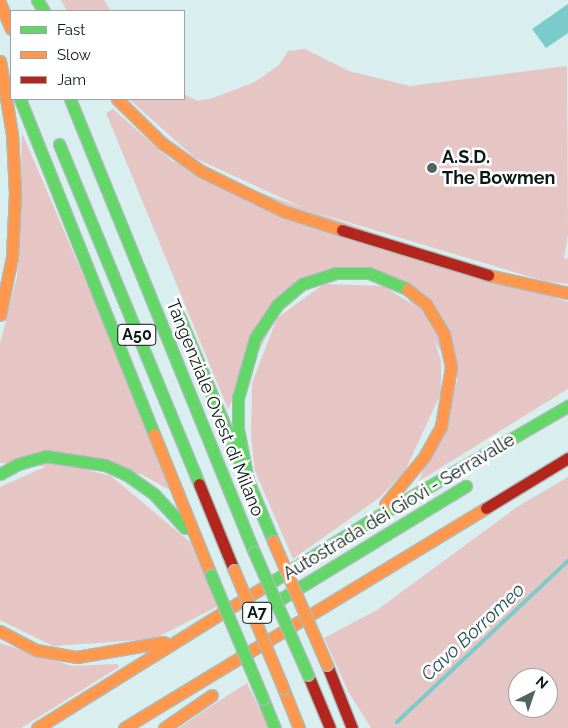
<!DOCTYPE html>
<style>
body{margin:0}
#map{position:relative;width:568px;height:728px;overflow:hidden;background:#d9eeee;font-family:Raleway,sans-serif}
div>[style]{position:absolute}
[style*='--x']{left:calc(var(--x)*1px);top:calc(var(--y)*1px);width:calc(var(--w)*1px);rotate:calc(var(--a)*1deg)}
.green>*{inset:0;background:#e6c6c4}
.water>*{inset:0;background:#7bcbcc}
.stream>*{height:4px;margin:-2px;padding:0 2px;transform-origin:2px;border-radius:2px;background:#7bcbcc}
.roads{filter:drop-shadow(1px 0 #acbcbc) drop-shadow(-1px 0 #acbcbc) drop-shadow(0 1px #acbcbc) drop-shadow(0 -1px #acbcbc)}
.fast>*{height:11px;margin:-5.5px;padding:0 5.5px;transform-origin:5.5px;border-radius:5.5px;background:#63d668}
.slow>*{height:11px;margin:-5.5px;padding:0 5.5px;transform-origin:5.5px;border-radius:5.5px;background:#ff974d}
.jam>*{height:11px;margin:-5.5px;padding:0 5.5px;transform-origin:5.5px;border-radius:5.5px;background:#b3261e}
.bridges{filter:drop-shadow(1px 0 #acbcbc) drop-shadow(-1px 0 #acbcbc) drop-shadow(0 1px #acbcbc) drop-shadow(0 -1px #acbcbc)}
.fast-bridge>*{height:11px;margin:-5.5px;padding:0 5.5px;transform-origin:5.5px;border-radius:5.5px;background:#63d668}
.slow-bridge>*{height:11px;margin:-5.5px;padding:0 5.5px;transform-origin:5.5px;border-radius:5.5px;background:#ff974d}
.dots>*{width:14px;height:14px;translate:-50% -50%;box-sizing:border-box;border:2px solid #fff;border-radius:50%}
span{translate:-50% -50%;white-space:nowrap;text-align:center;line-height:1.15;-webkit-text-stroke:5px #fff;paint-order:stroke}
.shield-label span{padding:1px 4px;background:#fff;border:1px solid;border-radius:4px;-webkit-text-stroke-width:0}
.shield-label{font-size:16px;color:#0a1818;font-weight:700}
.poi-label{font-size:18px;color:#0a1818;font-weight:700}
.left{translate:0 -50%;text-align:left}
.street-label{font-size:18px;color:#0a1818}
.water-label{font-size:19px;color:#255454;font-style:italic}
.legend{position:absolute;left:10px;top:10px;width:175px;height:90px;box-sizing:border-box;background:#fff;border:1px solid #9da3a3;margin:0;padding:6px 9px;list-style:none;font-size:15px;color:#0a1818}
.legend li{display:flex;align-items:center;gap:10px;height:25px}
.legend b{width:25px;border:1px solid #9da3a3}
.north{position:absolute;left:508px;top:668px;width:50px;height:50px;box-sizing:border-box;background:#fff;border:1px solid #9da3a3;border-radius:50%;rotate:41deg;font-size:14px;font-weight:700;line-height:20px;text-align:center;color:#0a1818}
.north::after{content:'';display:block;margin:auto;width:18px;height:22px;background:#526363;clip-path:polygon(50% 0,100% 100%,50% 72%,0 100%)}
</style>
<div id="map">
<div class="green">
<div style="clip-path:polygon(61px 0,104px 0,111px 11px,67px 11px)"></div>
<div style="clip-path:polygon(305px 49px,349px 71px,410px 86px,567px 66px,568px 234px,564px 258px,568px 259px,568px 284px,544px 281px,308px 210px,195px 158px,129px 99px,184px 99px,184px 94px,198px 101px,213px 98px,255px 82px,279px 65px,288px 51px)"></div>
<div style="clip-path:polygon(113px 109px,172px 161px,568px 302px,568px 389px,419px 481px,458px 379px,394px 276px,296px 280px,228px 409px,106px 113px)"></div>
<div style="clip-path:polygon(22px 133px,177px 494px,141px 474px,0 463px,0 344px,17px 276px)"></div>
<div style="clip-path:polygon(324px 284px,383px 286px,409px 302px,430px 327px,441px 361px,441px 393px,405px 471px,379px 498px,293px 559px,255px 471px,251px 437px,252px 383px,277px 318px)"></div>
<div style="clip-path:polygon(56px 462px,111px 476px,190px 542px,218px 606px,154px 639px,53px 646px,0 620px,0 487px)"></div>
<div style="clip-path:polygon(evenodd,568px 477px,568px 728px,371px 728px,349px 693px,324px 638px,377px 610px,517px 507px,568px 477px,518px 678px,548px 678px,548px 708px,518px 708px,518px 678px)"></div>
<div style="clip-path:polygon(0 643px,72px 666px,117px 664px,119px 667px,21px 728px,0 728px)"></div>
<div style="clip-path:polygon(247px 683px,269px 728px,179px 728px,205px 710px)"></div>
</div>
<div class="water">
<div style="clip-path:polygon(568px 4px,568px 33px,546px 48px,532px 29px)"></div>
</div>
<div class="stream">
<div style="--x:397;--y:722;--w:235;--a:-43.3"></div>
</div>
<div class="roads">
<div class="fast">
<div style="--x:37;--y:0;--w:13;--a:58"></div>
<div style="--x:20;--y:99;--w:361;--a:68.2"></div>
<div style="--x:70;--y:99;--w:489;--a:67.9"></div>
<div style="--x:59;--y:144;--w:368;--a:67.6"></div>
<div style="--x:179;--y:316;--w:244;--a:67.3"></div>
<div style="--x:0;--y:474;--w:21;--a:-29"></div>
<div style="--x:18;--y:464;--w:29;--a:-16"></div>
<div style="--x:46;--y:456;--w:60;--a:8.7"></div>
<div style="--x:105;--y:465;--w:24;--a:24"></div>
<div style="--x:127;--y:475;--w:33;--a:35"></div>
<div style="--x:154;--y:494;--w:46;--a:47.6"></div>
<div style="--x:248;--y:481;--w:53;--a:-100.9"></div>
<div style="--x:238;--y:429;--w:31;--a:-90"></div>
<div style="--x:238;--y:398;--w:62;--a:-74.2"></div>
<div style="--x:255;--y:338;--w:40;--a:-56"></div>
<div style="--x:277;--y:305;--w:33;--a:-40"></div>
<div style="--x:302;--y:284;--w:35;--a:-18"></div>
<div style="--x:335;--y:273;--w:34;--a:0"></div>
<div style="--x:369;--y:273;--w:41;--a:22.8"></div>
<div style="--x:265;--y:586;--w:125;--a:-31.9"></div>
<div style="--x:371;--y:520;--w:228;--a:-30.1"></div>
<div style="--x:274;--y:603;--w:225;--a:-31.4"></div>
<div style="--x:263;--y:699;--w:31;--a:68"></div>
</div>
<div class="slow">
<div style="--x:0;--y:3;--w:28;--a:67"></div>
<div style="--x:0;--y:61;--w:74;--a:80.7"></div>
<div style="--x:12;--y:134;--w:59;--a:87.1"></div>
<div style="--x:15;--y:193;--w:64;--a:92.7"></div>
<div style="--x:12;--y:257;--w:59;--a:101.7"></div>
<div style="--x:117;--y:99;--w:63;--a:44.4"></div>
<div style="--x:162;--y:143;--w:48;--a:35.7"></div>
<div style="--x:201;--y:171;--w:91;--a:26"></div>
<div style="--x:283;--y:211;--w:62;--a:17.9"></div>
<div style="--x:488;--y:275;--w:82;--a:12.7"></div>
<div style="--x:154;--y:434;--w:152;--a:68"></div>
<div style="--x:385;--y:504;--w:61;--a:-50.3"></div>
<div style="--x:424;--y:457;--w:35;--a:-61"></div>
<div style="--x:441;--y:426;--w:60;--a:-80.4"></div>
<div style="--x:451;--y:367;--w:34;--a:-102"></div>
<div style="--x:444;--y:334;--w:35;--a:-121"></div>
<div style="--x:426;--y:304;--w:24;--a:-142"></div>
<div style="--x:0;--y:631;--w:41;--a:27.8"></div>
<div style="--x:36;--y:650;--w:42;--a:9.7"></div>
<div style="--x:77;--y:657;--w:88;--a:-9.8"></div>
<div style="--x:283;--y:688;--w:43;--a:68.2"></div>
<div style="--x:37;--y:728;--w:269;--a:-31.9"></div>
<div style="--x:124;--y:728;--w:424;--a:-31.3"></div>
<div style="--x:164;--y:728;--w:58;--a:-34.5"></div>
</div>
<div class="jam">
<div style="--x:342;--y:230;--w:153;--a:17.1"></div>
<div style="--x:199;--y:484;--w:93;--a:67.9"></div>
<div style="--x:486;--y:508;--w:96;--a:-31.4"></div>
<div style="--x:327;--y:665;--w:68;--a:68.4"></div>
<div style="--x:308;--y:675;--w:57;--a:67.5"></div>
</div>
</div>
<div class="bridges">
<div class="fast-bridge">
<div style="--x:254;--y:552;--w:134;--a:66.3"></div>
<div style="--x:211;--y:575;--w:134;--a:67.2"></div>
</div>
<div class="slow-bridge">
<div style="--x:273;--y:541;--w:135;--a:66.5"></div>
<div style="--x:234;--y:570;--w:128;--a:67.4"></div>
</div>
</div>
<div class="dots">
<div style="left:432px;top:168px;background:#526363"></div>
</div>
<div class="shield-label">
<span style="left:137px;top:335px">A50</span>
<span style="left:257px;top:613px">A7</span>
</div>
<div class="poi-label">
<span class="left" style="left:442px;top:168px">A.S.D.<br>The Bowmen</span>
</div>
<div class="street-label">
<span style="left:215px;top:408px;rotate:68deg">Tangenziale Ovest di Milano</span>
<span style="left:399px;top:507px;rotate:-31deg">Autostrada dei Giovi - Serravalle</span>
</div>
<div class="water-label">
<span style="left:473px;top:632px;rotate:-43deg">Cavo Borromeo</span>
</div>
<ul class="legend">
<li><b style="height:6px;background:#63d668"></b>Fast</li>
<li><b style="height:6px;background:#ff974d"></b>Slow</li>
<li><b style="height:6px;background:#b3261e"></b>Jam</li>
</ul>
<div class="north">N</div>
</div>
